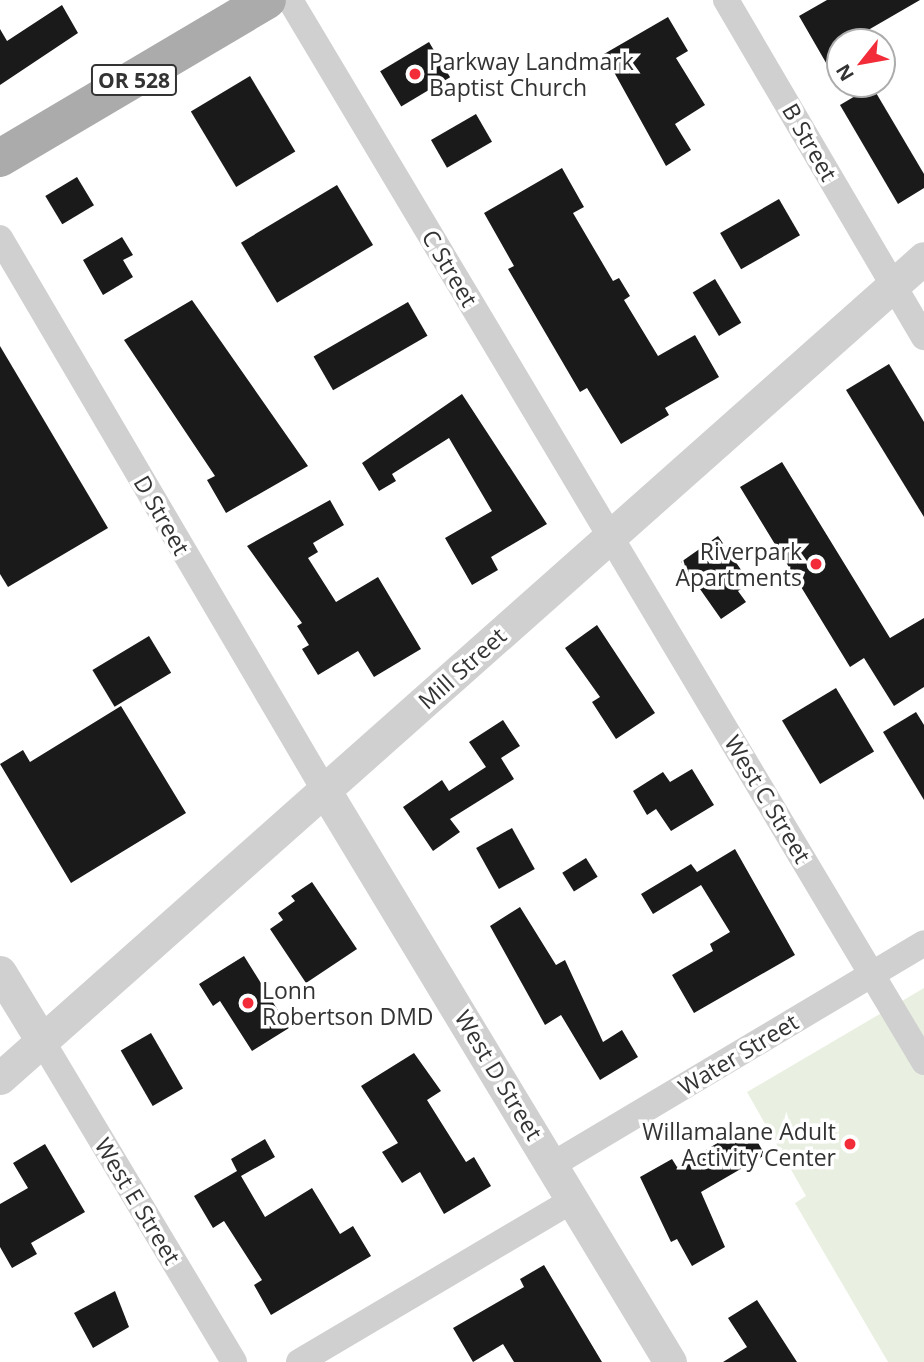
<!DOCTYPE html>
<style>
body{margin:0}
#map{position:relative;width:924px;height:1362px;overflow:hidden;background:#fff;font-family:"Open Sans",sans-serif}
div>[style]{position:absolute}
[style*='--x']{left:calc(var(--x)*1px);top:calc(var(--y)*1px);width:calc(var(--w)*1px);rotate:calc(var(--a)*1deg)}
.green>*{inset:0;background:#e9f0e1}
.building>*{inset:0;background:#1a1a1a;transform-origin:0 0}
.minor>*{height:26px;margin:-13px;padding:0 13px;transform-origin:13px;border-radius:13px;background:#d0d0d0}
.tertiary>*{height:33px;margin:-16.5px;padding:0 16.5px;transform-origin:16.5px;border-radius:16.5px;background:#d0d0d0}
.primary>*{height:38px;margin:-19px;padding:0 19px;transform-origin:19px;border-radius:19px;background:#ababab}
.dots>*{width:19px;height:19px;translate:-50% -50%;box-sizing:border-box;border:4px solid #fff;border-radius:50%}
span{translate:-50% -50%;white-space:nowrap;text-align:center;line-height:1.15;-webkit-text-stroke:7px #fff;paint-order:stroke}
.shield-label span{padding:2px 5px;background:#fff;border:2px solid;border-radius:5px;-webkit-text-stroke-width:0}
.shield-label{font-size:21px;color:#333;font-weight:700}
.poi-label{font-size:23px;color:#333}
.left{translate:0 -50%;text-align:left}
.right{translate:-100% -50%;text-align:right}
.street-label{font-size:23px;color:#333}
.north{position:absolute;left:826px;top:28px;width:70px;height:70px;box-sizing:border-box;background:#fff;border:2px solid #adadad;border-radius:50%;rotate:239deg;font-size:19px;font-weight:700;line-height:28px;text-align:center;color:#333}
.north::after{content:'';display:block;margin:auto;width:24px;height:32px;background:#f22d39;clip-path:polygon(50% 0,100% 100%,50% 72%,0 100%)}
</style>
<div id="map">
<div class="green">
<div style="clip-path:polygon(924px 988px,924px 1362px,888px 1362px,795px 1203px,806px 1196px,747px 1092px)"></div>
</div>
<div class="building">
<div style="clip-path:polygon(827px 0,920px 0,863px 33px,868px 42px,840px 42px,840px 87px,799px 16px)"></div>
<div style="clip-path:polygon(62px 5px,78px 33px,0 85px,0 29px,7px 41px)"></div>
<div style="clip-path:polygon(668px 17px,688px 51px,676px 58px,705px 105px,675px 124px,691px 150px,666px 166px,604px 54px)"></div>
<div style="left:429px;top:42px;width:41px;height:57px;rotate:59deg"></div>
<div style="left:250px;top:76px;width:88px;height:69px;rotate:59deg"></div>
<div style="clip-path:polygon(872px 86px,924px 174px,924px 188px,898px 204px,840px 105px)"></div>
<div style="left:476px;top:114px;width:32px;height:52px;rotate:60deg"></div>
<div style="clip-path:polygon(562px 168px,584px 207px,573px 213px,613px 281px,619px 278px,630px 296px,624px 300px,658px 356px,695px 335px,719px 377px,665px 408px,669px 415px,621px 444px,587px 388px,580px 392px,508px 269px,514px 266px,484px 213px)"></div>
<div style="left:77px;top:177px;width:33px;height:37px;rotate:59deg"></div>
<div style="left:337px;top:185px;width:70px;height:112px;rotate:59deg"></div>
<div style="left:779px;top:199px;width:42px;height:68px;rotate:60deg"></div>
<div style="clip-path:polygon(122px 237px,133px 255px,123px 260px,133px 277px,103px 295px,83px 260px)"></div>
<div style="left:715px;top:279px;width:51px;height:26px;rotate:59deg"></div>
<div style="clip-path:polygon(192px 300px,308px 466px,226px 513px,207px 480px,215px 476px,124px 340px)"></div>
<div style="left:408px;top:302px;width:39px;height:109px;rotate:60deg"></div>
<div style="clip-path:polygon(0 346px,108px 528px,8px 587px,0 574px)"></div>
<div style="clip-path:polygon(889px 364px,924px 422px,924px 517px,846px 390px)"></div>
<div style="clip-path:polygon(462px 394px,547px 524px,491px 557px,498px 570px,472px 585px,445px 538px,492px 511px,449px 438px,392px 474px,396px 481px,379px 491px,362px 463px)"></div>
<div style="clip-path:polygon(782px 462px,890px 638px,924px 618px,924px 687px,894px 706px,864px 658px,850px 667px,740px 487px)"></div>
<div style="clip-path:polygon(330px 500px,344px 525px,313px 543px,318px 552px,308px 558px,336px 602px,378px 577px,421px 649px,374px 677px,358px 651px,318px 675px,302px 649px,309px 645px,297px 626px,302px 623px,247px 546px)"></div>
<div style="clip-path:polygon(718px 536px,750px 583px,738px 591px,746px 602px,721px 619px,681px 562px)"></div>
<div style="clip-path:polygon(597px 625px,655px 713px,616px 739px,592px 702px,600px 697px,565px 648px)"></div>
<div style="left:149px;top:636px;width:43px;height:66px;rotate:59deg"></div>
<div style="left:836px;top:688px;width:74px;height:63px;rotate:59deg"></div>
<div style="clip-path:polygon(121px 706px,186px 813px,71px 883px,0 764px,23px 750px,30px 762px)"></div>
<div style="clip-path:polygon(916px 712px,924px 725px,924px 800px,883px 732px)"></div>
<div style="clip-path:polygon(503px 720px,520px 746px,501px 758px,514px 779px,450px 819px,460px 832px,433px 851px,403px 807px,442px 780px,449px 791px,486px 767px,469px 742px)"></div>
<div style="clip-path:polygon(692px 769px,714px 805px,671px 831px,656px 809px,647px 815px,633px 791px,663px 772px,670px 782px)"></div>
<div style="left:512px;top:828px;width:47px;height:41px;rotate:61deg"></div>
<div style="clip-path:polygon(735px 849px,795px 955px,694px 1013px,672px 975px,713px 951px,710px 944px,730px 932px,701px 885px,653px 914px,641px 894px,691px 864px,697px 872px)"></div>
<div style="left:586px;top:858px;width:22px;height:28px;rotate:58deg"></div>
<div style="clip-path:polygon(312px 882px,357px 949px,306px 983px,270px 929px,283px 920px,278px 913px,295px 901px,291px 896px)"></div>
<div style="clip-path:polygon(520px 907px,556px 965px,565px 960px,603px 1042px,622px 1030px,638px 1057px,600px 1080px,561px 1015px,545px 1025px,490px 926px)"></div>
<div style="clip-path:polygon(244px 956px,289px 1028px,252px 1051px,220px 1001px,213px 1006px,199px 984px)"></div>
<div style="left:151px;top:1033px;width:64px;height:35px;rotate:60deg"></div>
<div style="clip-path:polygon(414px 1053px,441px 1091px,427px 1100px,466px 1162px,474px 1157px,491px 1186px,444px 1214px,420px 1172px,402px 1183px,382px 1152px,398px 1143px,361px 1086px)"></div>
<div style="clip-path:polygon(748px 1125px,765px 1155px,701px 1192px,725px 1247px,692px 1266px,677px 1239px,671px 1242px,640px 1177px,672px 1159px,677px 1167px)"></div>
<div style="clip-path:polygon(265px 1139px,275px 1157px,241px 1176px,265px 1217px,312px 1188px,340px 1234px,353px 1226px,371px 1256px,271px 1315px,254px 1285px,262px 1280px,224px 1221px,213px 1228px,194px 1196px,237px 1171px,231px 1159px)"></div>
<div style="clip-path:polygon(45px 1144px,85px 1212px,31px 1243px,37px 1254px,12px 1268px,0 1247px,0 1204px,28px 1188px,13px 1163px)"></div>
<div style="clip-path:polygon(544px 1265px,602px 1362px,514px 1362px,503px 1344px,473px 1362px,453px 1328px,524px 1287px,520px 1279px)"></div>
<div style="clip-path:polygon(115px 1291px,129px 1327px,93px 1348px,74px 1313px)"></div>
<div style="clip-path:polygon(757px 1300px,797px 1362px,723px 1362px,747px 1347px,728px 1318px)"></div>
</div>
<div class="minor">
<div style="--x:290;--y:0;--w:1237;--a:59.16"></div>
<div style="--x:726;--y:0;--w:391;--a:59.6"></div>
<div style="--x:0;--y:238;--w:641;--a:59.56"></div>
<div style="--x:42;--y:1041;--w:374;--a:59.1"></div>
<div style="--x:552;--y:1165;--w:433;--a:-30.8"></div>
<div style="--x:299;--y:1362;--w:318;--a:-30.6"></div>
</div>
<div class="tertiary">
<div style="--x:325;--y:791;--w:667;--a:58.86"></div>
<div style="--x:0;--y:972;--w:81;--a:58.7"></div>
<div style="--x:0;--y:1078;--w:1235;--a:-41.59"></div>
</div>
<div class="primary">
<div style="--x:0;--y:158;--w:310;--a:-30.6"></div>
</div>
<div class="dots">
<div style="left:415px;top:74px;background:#f22d39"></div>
<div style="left:816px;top:564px;background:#f22d39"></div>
<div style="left:248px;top:1003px;background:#f22d39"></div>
<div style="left:850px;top:1144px;background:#f22d39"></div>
</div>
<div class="shield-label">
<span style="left:134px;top:80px">OR 528</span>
</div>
<div class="poi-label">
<span class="left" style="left:429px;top:74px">Parkway Landmark<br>Baptist Church</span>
<span class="right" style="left:802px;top:564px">Riverpark<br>Apartments</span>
<span class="left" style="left:262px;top:1003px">Lonn<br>Robertson DMD</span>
<span class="right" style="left:836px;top:1144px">Willamalane Adult<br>Activity Center</span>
</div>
<div class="street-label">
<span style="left:810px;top:142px;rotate:60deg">B Street</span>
<span style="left:450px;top:268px;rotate:59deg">C Street</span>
<span style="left:162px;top:515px;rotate:60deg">D Street</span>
<span style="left:462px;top:668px;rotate:-42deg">Mill Street</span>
<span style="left:768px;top:799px;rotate:59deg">West C Street</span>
<span style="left:738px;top:1054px;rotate:-31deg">Water Street</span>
<span style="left:499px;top:1075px;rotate:59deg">West D Street</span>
<span style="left:138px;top:1201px;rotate:59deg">West E Street</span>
</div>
<div class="north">N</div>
</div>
